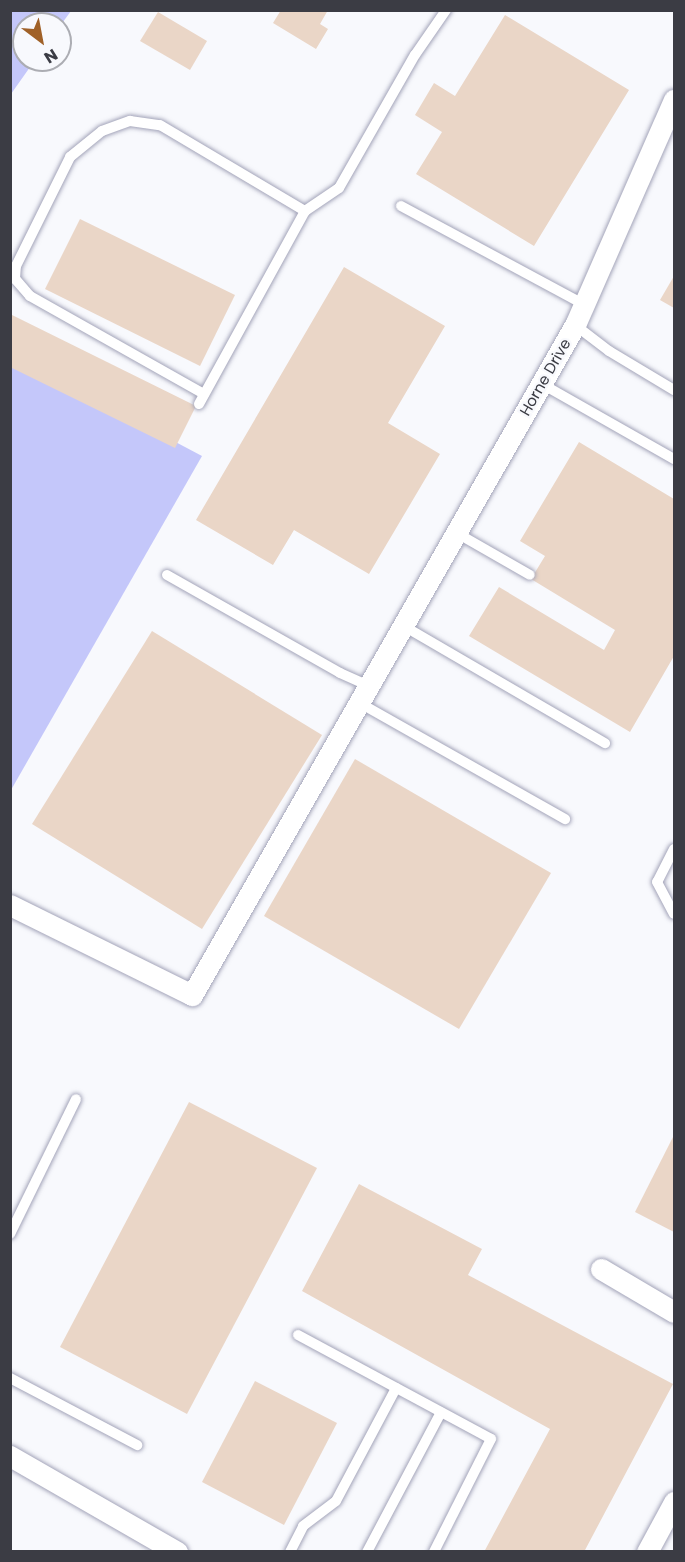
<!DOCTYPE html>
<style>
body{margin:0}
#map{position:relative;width:685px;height:1562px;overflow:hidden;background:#f8f9fd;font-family:Poppins,sans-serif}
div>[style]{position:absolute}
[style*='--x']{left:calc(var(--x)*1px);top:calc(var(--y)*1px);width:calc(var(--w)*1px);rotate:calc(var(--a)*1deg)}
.green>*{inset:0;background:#c4c7fa}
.building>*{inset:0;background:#ead6c7}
.roads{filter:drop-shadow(0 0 2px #a3a4b9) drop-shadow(0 0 2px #a3a4b9)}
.lane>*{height:10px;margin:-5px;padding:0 5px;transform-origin:5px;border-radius:5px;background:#fff}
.street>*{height:21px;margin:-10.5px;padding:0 10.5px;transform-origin:10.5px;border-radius:10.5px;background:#fff}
span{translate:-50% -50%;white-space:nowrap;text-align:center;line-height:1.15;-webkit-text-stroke:4.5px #f8f9fd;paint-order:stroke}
.street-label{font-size:15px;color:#3b3c44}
.frame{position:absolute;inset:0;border:12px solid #3b3c44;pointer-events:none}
.north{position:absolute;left:12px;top:12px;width:60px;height:60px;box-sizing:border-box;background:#f8f9fd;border:2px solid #acadb3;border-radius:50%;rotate:148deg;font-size:16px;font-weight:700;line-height:24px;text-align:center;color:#3b3c44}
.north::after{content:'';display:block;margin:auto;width:21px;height:27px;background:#a06128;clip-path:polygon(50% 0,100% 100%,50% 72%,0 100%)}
</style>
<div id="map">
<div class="green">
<div style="clip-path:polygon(11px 10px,71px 11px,60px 26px,24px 24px,24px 60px,35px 60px,11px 94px)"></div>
<div style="clip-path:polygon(11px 355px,202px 456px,11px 790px)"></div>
</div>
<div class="building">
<div style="clip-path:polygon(281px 10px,328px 10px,320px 24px,328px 29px,316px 49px,273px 23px)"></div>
<div style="clip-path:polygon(158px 12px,207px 41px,190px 70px,140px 41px)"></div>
<div style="clip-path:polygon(505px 15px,629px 90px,534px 246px,416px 174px,442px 132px,415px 115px,434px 83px,455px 96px)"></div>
<div style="clip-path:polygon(80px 219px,235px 295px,200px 366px,45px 289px)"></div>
<div style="clip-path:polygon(344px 267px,445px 326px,388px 423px,440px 454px,369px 574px,294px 530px,273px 565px,196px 520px)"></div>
<div style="clip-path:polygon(674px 276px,674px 308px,660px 300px)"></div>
<div style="clip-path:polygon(10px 314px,196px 406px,175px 448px,10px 367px)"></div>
<div style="clip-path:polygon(579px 442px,674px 499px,674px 656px,630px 732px,469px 636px,499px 587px,604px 650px,615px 630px,531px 579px,545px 556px,520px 541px)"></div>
<div style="clip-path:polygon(152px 631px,322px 735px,202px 929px,32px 824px)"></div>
<div style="clip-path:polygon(355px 759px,551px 873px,459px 1029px,264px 916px)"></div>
<div style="clip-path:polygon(189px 1102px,317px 1168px,187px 1414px,60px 1347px)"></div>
<div style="clip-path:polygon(674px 1135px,674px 1232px,635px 1212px)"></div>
<div style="clip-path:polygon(359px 1184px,482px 1249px,468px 1275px,673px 1384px,584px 1552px,484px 1552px,550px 1429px,302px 1291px)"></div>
<div style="clip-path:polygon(255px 1381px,337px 1423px,284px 1525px,202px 1482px)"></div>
</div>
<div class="roads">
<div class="lane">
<div style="--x:401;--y:206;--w:209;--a:28.3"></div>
<div style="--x:575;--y:325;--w:43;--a:37.4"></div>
<div style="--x:609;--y:351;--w:76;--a:31"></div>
<div style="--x:542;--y:384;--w:152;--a:29.6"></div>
<div style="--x:204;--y:394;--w:200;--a:-150.6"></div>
<div style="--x:30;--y:296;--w:23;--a:-131"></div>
<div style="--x:15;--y:279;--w:13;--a:-86"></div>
<div style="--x:16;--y:266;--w:122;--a:-63.6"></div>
<div style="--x:70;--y:157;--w:41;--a:-39.1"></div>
<div style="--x:102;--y:131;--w:30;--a:-20"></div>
<div style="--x:130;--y:121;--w:30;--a:8"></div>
<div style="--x:160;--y:125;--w:169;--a:30.7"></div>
<div style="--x:199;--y:404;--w:220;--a:-61.2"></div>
<div style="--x:305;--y:211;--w:41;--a:-34.1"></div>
<div style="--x:339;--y:188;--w:153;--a:-60.3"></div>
<div style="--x:415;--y:55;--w:55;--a:-55.4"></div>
<div style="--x:455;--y:532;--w:86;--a:29.8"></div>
<div style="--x:167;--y:575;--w:199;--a:29.5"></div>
<div style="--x:340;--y:673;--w:30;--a:24"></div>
<div style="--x:402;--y:625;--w:235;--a:30.2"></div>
<div style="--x:358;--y:702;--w:238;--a:29.5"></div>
<div style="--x:674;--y:849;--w:37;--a:117"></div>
<div style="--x:657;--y:882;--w:36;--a:62"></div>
<div style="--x:10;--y:1234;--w:150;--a:-63.9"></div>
<div style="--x:298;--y:1335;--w:219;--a:28.3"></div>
<div style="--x:491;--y:1439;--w:127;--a:116.8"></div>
<div style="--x:10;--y:1378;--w:144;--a:27.8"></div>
<div style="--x:290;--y:1552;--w:29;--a:-63"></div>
<div style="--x:303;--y:1526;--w:41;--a:-37.1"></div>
<div style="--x:336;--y:1501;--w:128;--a:-62"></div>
<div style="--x:367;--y:1552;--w:158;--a:-62.1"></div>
</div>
<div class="street">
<div style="--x:10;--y:905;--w:203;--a:26.3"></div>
<div style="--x:192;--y:995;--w:772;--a:-60.25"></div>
<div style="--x:575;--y:325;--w:246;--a:-66.3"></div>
<div style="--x:601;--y:1269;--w:85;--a:30.5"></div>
<div style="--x:10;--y:1456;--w:193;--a:29.9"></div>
<div style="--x:647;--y:1552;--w:57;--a:-61.6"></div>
</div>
</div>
<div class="street-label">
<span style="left:545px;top:377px;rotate:-60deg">Horne Drive</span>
</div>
<div class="frame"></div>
<div class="north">N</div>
</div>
